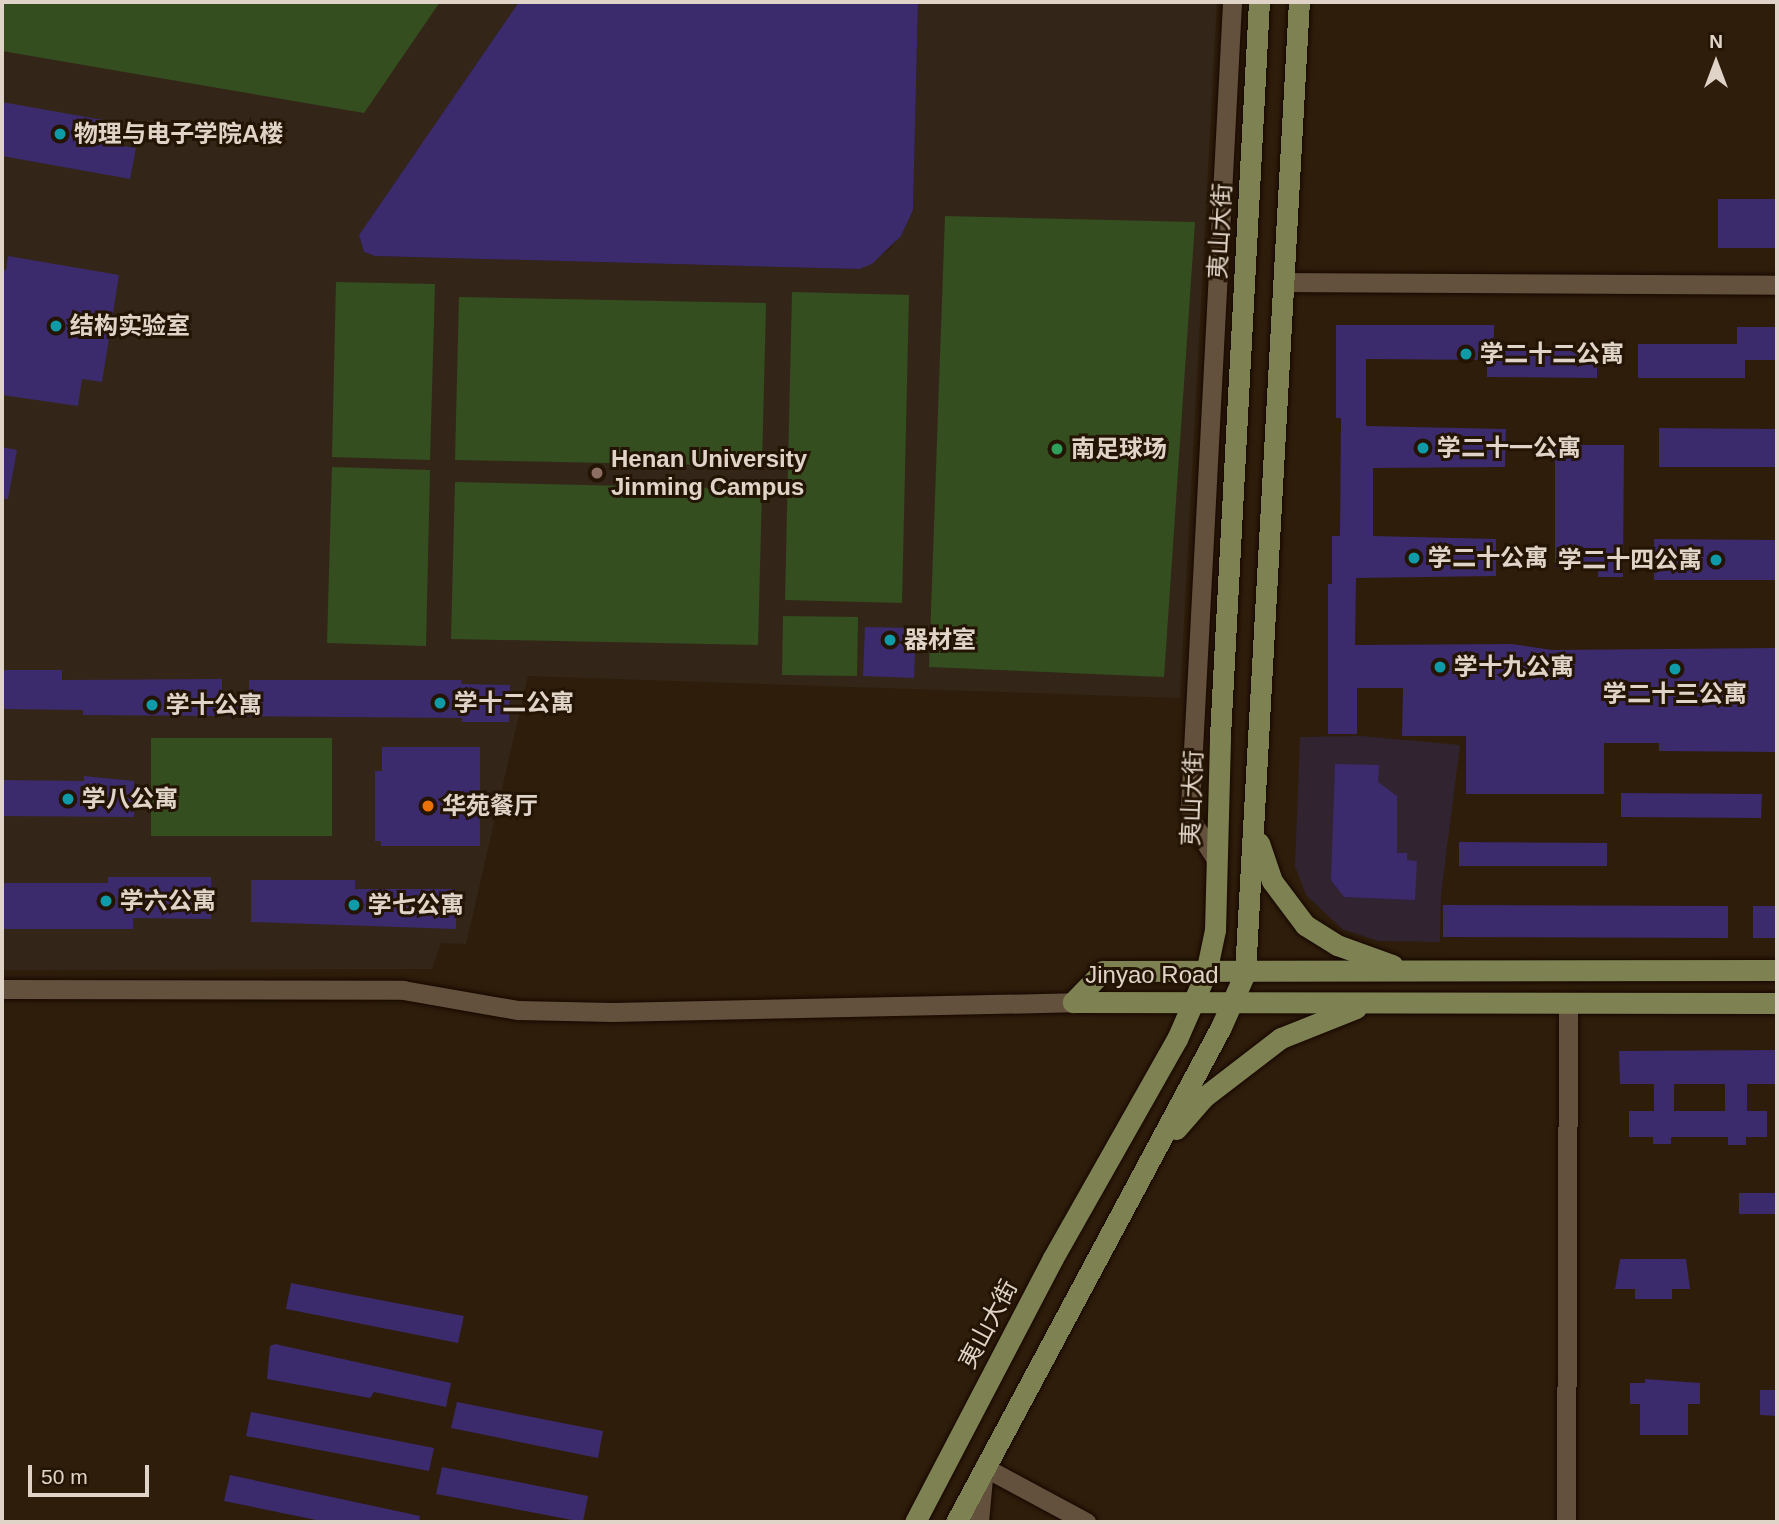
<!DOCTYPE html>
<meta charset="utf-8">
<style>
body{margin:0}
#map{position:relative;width:1779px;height:1524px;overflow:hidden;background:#2e1d0a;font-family:Helvetica,"Noto Sans SC",sans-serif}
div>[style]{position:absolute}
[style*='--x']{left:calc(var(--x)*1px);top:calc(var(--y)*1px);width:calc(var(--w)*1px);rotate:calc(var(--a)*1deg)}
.commercial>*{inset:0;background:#312330}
.education>*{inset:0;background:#332618}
.green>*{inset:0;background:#344e20}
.building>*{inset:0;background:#3b2a6c}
.roads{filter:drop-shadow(0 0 2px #160700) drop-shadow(0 0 2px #160700)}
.minor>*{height:19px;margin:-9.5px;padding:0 9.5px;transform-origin:9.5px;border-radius:9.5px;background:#64513d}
.major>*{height:21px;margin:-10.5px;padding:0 10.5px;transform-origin:10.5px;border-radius:10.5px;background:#7e8252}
.dots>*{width:19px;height:19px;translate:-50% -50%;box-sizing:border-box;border:4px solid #241403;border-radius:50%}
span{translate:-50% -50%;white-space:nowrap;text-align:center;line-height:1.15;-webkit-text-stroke:6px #241403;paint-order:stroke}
.poi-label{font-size:24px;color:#e0d4c9;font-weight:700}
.left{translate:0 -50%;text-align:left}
.right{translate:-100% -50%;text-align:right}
.street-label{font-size:24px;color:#e0d4c9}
.frame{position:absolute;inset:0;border:4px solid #e0d4c9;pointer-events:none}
.north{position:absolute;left:1681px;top:28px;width:70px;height:70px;-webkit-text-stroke:5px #241403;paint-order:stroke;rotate:0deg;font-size:19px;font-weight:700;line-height:28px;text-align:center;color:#e0d4c9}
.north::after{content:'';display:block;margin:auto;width:24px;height:32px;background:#e0d4c9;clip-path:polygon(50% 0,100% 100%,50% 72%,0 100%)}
.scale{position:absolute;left:28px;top:1465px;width:121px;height:32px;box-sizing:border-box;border:4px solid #e0d4c9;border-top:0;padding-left:9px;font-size:21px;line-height:24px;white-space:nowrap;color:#e0d4c9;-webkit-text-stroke:5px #241403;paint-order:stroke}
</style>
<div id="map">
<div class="commercial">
<div style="clip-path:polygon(1362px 736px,1460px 745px,1441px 895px,1440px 942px,1378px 941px,1342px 929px,1306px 895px,1295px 866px,1300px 737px)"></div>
</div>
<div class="education">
<div style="clip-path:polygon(2px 2px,519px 2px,359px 235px,364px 252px,375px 256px,858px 269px,891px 249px,913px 210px,918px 2px,1217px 2px,1180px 698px,528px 676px,466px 944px,441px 943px,432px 969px,2px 970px)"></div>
</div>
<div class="green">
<div style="clip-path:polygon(2px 2px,440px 2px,364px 113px,2px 51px)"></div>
<div style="clip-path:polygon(945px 216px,1195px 222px,1164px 677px,929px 667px)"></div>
<div style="clip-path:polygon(336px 282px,435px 284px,430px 460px,332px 457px)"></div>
<div style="clip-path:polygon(792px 292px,909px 295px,902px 603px,785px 600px)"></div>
<div style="clip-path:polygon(459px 297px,766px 303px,762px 466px,455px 460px)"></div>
<div style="clip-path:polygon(332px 467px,430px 470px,426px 646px,327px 643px)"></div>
<div style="clip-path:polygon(455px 482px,762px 489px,758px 645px,451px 639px)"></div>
<div style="clip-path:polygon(783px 616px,858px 617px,857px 676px,782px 675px)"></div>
<div style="clip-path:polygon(151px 738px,332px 738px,332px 836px,151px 836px)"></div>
</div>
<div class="building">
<div style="clip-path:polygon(519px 2px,918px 2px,913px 210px,901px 236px,872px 264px,859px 269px,375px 256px,364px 252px,359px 235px)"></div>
<div style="clip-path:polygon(2px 102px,120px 123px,116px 145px,136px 148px,130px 179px,2px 156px)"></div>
<div style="clip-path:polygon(1718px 199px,1777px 199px,1777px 248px,1718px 248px)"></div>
<div style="clip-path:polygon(8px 256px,119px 275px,102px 382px,82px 379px,78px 406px,2px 395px,2px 269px,6px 270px)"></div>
<div style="clip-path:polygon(1336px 325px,1494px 325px,1494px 348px,1597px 349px,1597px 378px,1487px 377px,1487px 360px,1366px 359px,1366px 426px,1506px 429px,1505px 467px,1373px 468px,1373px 536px,1496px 539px,1496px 576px,1356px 578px,1355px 645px,1512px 644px,1552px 650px,1777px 648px,1777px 752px,1659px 751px,1659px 743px,1604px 743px,1604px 794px,1466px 794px,1466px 736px,1402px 736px,1403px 688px,1357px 688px,1357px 734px,1328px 734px,1328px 584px,1332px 584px,1332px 536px,1340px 536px,1341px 418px,1336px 418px)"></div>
<div style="clip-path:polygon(1737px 327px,1777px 327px,1777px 360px,1745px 360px,1745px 378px,1638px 378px,1638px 344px,1737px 344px)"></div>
<div style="clip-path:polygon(1659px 428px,1777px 429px,1777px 467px,1659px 467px)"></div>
<div style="clip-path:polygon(1555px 445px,1624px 445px,1623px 577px,1598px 577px,1598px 568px,1555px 563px)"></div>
<div style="clip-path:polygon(2px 447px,17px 450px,8px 499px,2px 499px)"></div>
<div style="clip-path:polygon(1654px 539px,1777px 540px,1777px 580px,1654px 580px)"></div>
<div style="clip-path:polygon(865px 627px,916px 628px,914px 678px,863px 676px)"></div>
<div style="clip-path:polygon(2px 670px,62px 670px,62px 680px,222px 679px,222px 696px,249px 696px,249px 680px,462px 680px,461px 684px,510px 685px,509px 722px,462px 722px,462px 718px,83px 715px,83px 710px,2px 709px)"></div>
<div style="clip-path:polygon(382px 747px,480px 747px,480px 846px,381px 846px,381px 841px,375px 841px,375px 771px,382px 771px)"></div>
<div style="clip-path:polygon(1335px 764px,1379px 765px,1378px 782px,1397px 796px,1397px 853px,1407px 853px,1407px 860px,1417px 861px,1415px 900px,1344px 897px,1331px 880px)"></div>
<div style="clip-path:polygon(84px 776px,134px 781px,134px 817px,2px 816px,2px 780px,84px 781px)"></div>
<div style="clip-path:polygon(1621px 793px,1762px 794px,1761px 818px,1621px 817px)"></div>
<div style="clip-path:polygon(1459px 842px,1607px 843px,1607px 866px,1459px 866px)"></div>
<div style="clip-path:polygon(108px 877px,211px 877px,211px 919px,133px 918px,133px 929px,2px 929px,2px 883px,108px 883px)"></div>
<div style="clip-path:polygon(251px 880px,355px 880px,355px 889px,456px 889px,456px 929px,251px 922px)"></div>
<div style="clip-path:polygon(1443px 905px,1728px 906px,1728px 938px,1443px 937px)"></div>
<div style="clip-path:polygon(1753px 906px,1777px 906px,1777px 938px,1753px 938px)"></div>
<div style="clip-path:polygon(evenodd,1777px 1050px,1777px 1084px,1747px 1084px,1747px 1111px,1767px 1111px,1767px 1137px,1746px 1137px,1746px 1145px,1728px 1145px,1728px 1137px,1671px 1137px,1671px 1144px,1653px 1144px,1653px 1137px,1629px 1137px,1629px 1111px,1654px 1111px,1654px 1084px,1620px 1084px,1619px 1051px,1777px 1050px,1674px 1084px,1725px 1084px,1725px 1111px,1674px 1111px,1674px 1084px)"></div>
<div style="clip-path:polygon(1739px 1193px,1777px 1193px,1777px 1214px,1739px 1214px)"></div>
<div style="clip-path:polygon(1620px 1259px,1686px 1259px,1690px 1289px,1672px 1289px,1672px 1299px,1635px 1299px,1635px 1289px,1615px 1289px)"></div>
<div style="clip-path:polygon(291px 1283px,464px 1316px,458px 1343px,286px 1309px)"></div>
<div style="clip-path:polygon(275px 1344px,451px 1383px,446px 1407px,374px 1392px,370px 1398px,267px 1379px,270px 1346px)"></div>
<div style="clip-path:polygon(1645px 1379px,1700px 1383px,1700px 1404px,1688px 1404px,1688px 1435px,1640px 1435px,1640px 1404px,1630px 1404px,1630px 1383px,1645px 1383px)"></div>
<div style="clip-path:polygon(1760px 1390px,1777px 1390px,1777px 1416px,1760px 1415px)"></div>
<div style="clip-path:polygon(457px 1402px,603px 1431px,598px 1458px,451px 1428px)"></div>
<div style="clip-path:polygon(251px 1412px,434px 1448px,429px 1471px,246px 1436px)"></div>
<div style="clip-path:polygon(442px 1467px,588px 1496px,583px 1522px,436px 1494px)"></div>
<div style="clip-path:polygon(230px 1475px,420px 1516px,419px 1522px,326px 1522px,224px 1501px)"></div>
</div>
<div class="roads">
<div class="minor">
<div style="--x:1284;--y:282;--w:493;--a:0.3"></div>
<div style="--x:1217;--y:861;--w:45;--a:-122.3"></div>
<div style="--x:1193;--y:823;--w:16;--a:-101"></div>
<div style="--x:1190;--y:807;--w:806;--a:-87.01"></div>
<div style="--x:2;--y:989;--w:401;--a:0.1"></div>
<div style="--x:403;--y:990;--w:117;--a:9.9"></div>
<div style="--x:518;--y:1010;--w:94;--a:1.2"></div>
<div style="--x:612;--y:1012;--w:461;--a:-1.2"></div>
<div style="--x:979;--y:1522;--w:55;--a:-84.8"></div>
<div style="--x:984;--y:1467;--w:116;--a:28.3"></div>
<div style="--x:1566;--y:1522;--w:519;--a:-89.78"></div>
</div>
<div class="major">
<div style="--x:1259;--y:843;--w:40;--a:71.1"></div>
<div style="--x:1272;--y:881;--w:55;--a:53.1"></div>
<div style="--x:1305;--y:925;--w:38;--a:32"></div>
<div style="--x:1337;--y:945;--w:59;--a:20"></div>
<div style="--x:1073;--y:1002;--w:43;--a:-45.9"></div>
<div style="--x:1103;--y:971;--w:674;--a:-0.09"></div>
<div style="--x:1073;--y:1002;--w:704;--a:0.08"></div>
<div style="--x:1176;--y:1129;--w:43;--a:-48.8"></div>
<div style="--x:1204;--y:1097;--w:97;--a:-37.5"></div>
<div style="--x:1281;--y:1038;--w:81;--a:-21.8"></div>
<div style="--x:915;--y:1522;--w:298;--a:-62.4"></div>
<div style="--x:1053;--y:1258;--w:252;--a:-60.5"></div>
<div style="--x:1177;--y:1039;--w:72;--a:-66.3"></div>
<div style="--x:1206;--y:973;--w:44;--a:-78.2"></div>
<div style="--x:1215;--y:930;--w:194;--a:-88.5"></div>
<div style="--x:1220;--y:736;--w:735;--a:-86.96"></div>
<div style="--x:956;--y:1522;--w:561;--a:-61.84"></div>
<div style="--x:1221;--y:1027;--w:59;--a:-66"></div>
<div style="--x:1245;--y:973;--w:973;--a:-86.82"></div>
</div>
</div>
<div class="dots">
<div style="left:60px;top:134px;background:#0f9aa8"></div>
<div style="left:56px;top:326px;background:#0f9aa8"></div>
<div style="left:1466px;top:354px;background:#0f9aa8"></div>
<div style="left:1423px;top:448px;background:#0f9aa8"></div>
<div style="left:1057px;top:449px;background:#2e9e5b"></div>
<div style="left:597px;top:473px;background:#8d6e63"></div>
<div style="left:1414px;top:558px;background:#0f9aa8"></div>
<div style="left:1716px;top:560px;background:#0f9aa8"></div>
<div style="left:890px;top:640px;background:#0f9aa8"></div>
<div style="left:1440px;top:667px;background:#0f9aa8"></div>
<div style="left:1675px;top:669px;background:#0f9aa8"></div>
<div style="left:440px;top:703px;background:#0f9aa8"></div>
<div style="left:152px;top:705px;background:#0f9aa8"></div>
<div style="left:68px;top:799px;background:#0f9aa8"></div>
<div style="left:428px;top:806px;background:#e8710a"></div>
<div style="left:106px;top:901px;background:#0f9aa8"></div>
<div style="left:354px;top:905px;background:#0f9aa8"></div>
</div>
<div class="poi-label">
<span class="left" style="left:74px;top:134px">物理与电子学院A楼</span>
<span class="left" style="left:70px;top:326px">结构实验室</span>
<span class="left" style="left:1480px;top:354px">学二十二公寓</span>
<span class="left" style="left:1437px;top:448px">学二十一公寓</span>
<span class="left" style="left:1071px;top:449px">南足球场</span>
<span class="left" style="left:611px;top:473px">Henan University<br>Jinming Campus</span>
<span class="left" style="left:1428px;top:558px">学二十公寓</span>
<span class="right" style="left:1702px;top:560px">学二十四公寓</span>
<span class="left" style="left:904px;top:640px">器材室</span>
<span class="left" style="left:1454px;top:667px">学十九公寓</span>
<span style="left:1675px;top:694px">学二十三公寓</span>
<span class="left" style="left:454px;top:703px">学十二公寓</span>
<span class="left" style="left:166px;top:705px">学十公寓</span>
<span class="left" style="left:82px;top:799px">学八公寓</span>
<span class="left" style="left:442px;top:806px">华苑餐厅</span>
<span class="left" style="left:120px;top:901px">学六公寓</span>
<span class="left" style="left:368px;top:905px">学七公寓</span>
</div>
<div class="street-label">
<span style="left:1220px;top:231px;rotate:-87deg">夷山大街</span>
<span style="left:1192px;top:798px;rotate:-88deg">夷山大街</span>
<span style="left:1152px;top:975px">Jinyao Road</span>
<span style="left:988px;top:1324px;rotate:-62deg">夷山大街</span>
</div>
<div class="frame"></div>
<div class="north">N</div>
<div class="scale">50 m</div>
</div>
